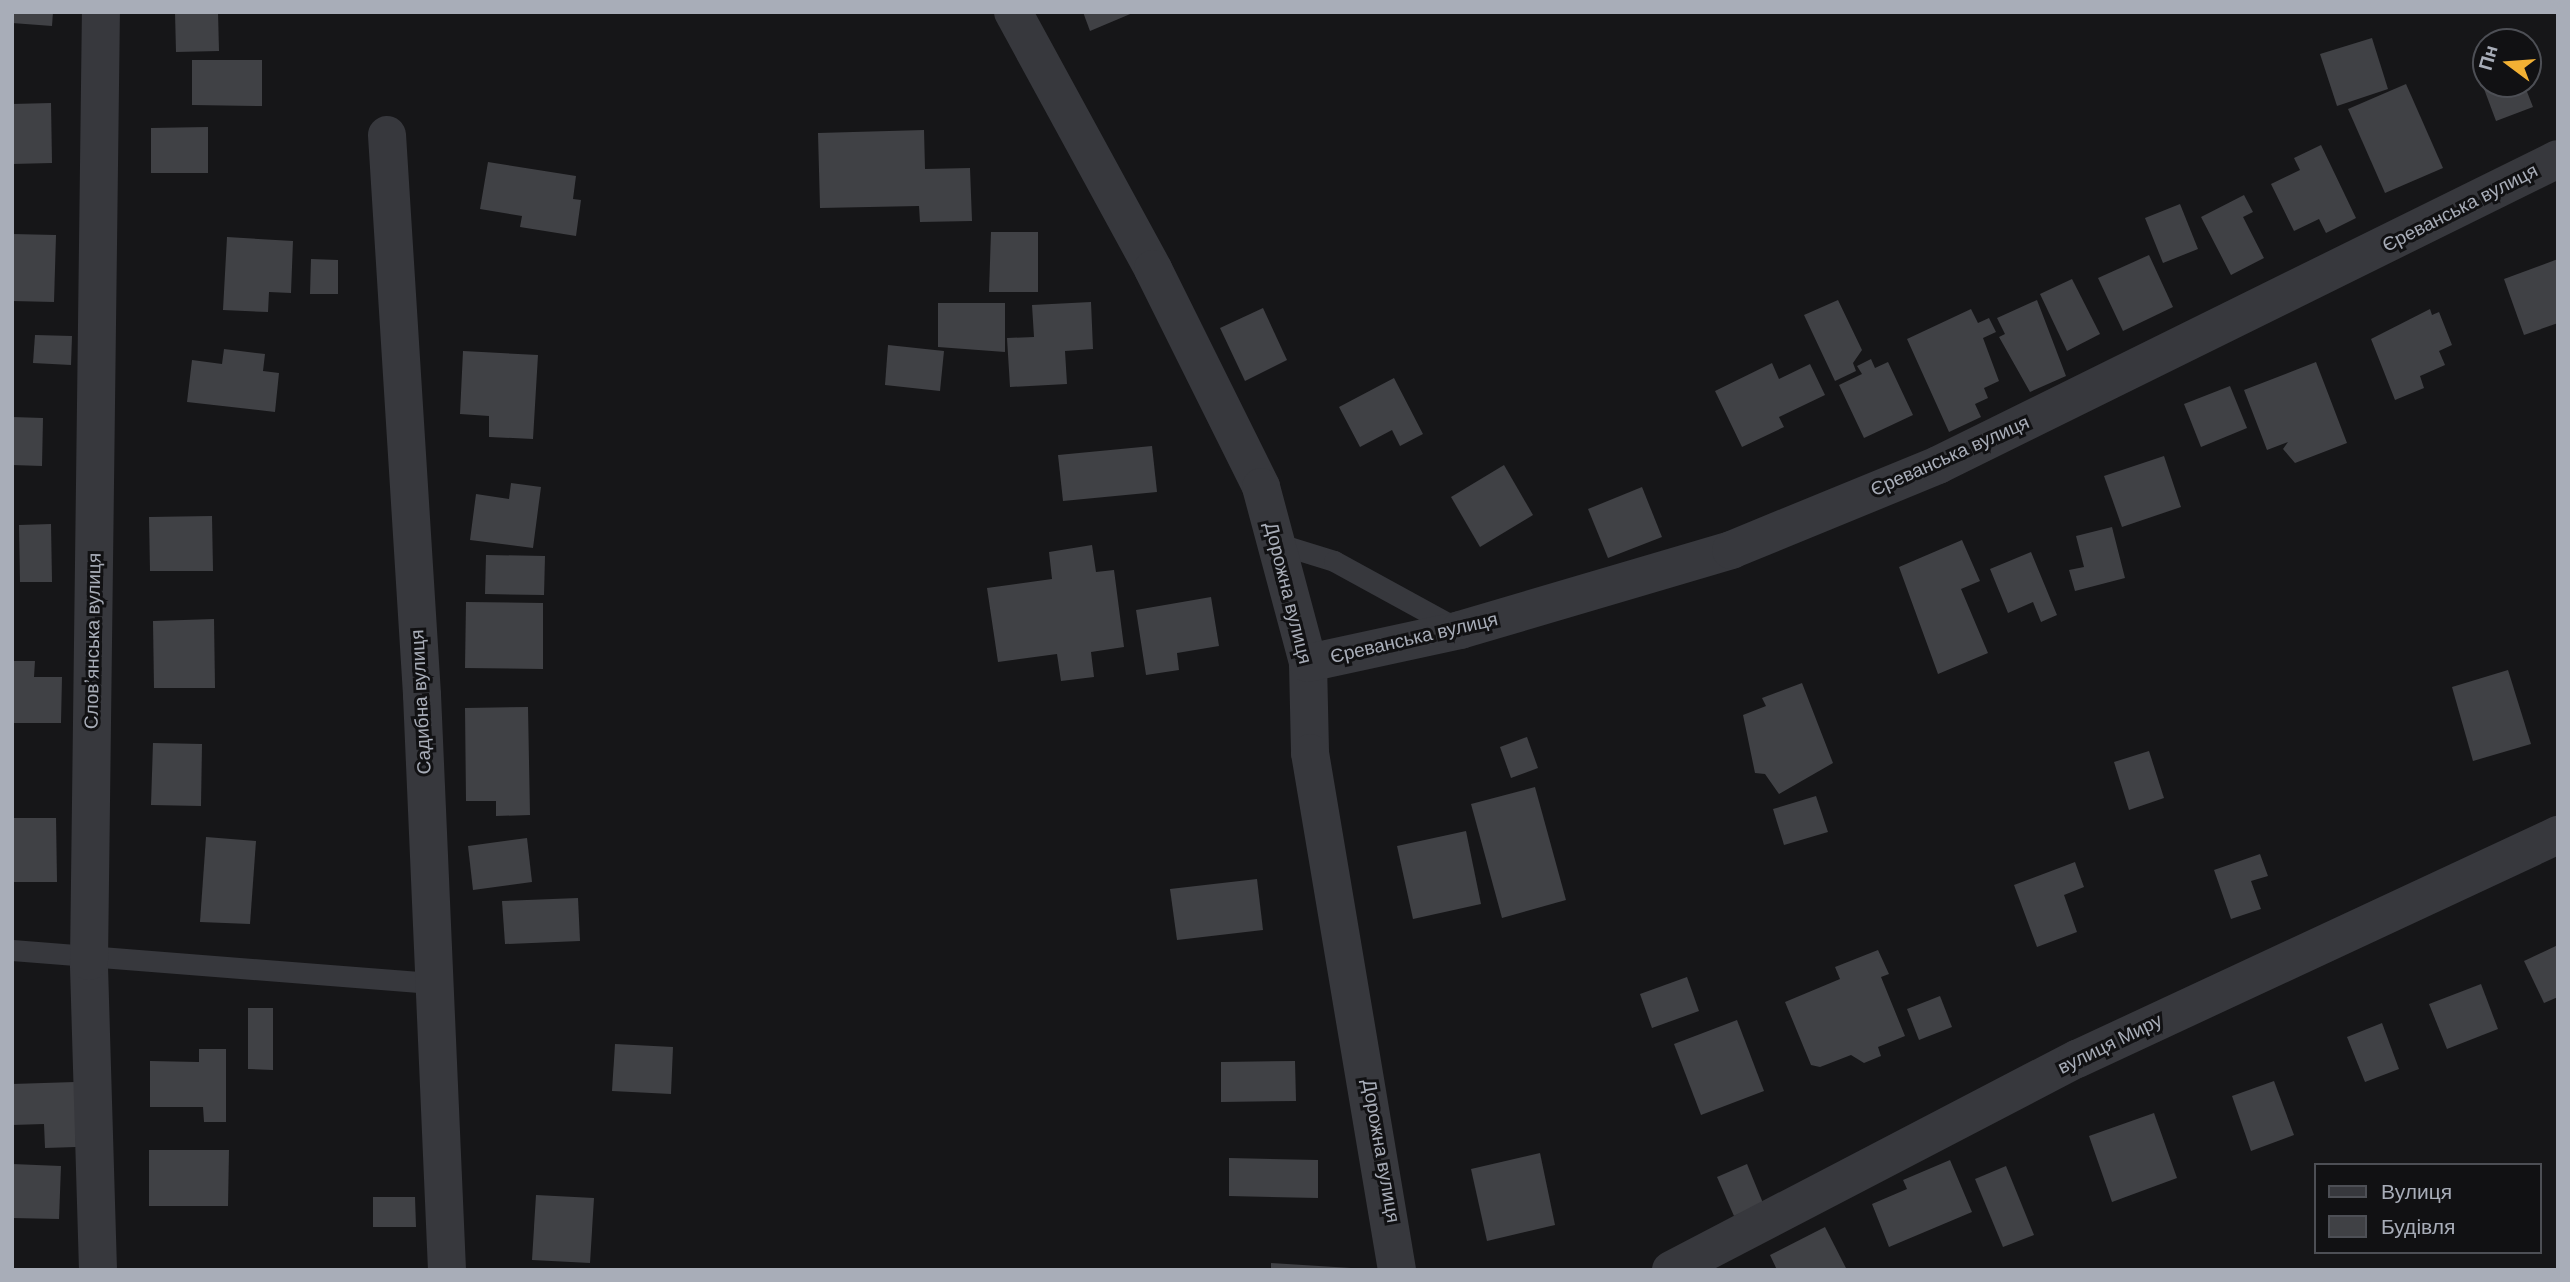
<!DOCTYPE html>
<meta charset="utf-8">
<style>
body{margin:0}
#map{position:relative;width:2570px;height:1282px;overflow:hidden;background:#161618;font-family:Arial,sans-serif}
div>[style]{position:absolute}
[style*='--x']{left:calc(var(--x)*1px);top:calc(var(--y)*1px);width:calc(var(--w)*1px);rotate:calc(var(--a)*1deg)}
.building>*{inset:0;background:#404145}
.lane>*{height:21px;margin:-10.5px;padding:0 10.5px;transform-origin:10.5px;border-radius:10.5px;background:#37383d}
.street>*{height:38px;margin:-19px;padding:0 19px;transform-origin:19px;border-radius:19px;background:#37383d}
span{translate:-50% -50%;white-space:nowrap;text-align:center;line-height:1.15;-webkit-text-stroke:6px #111113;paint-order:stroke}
.street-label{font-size:19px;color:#a8adb8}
.frame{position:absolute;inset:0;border:14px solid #a8adb8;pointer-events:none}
.legend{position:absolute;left:2314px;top:1163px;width:228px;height:91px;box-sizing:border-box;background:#111113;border:2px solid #4d4f55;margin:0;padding:9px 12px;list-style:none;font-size:21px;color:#a8adb8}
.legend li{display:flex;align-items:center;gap:14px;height:35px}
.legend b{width:35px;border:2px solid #4d4f55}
.north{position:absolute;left:2472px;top:28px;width:70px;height:70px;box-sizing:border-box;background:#111113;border:2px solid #4d4f55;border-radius:50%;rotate:286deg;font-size:19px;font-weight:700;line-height:28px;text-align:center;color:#a8adb8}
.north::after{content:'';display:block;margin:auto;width:24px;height:32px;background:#f2b134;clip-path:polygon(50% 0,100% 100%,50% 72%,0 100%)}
</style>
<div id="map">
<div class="building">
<div style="clip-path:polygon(12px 12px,53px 12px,52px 26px,12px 23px)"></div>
<div style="clip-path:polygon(175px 12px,218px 12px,219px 51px,176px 52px)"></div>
<div style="clip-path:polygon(1083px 12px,1135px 12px,1090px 31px)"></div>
<div style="clip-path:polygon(2372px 38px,2388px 89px,2337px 106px,2320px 54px)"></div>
<div style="clip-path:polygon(2486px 57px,2486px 84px,2524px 84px,2533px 107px,2496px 121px,2474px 62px)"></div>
<div style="clip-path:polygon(192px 60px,262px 60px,262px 106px,192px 105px)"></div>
<div style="clip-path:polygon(2406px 84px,2443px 168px,2385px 193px,2348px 109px)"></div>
<div style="clip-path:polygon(51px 103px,52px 163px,12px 164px,12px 104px)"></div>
<div style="clip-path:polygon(208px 127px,208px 173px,151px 173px,151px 128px)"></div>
<div style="clip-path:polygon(924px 130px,925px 169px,970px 168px,972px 221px,920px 222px,919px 206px,820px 208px,818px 133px)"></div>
<div style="clip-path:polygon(2321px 145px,2356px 218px,2326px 233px,2319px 219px,2294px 231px,2271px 184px,2300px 170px,2294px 158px)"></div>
<div style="clip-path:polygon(488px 162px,576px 176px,573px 199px,581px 200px,576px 236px,520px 227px,522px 216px,480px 209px)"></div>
<div style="clip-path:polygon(2244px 195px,2253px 212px,2243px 217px,2264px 258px,2231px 275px,2201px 217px)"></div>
<div style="clip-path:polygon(2180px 204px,2198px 249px,2163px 263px,2145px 218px)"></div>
<div style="clip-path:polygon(991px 232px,1038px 232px,1038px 292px,989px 292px)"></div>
<div style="clip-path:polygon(12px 234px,56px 235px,54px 302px,12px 301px)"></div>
<div style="clip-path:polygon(227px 237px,293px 241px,291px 293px,269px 292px,268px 312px,223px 310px)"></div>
<div style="clip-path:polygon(2149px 255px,2173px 307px,2123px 331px,2098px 278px)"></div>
<div style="clip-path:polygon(311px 259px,338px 260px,338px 294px,310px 294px)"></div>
<div style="clip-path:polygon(2558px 259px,2558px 323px,2524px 335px,2504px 279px)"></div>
<div style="clip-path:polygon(2072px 279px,2100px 334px,2067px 351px,2040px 294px)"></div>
<div style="clip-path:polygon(1838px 300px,1862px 350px,1853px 363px,1856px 371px,1835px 381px,1804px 315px)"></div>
<div style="clip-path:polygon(2037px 300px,2066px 376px,2030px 392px,1999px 337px,2005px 334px,1997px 318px)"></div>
<div style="clip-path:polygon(1091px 302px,1093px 349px,1065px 351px,1067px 384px,1010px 387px,1007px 338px,1034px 337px,1032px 305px)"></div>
<div style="clip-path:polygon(938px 303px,1005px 303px,1005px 352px,938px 347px)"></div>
<div style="clip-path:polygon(1263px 308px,1287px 360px,1245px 381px,1220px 328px)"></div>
<div style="clip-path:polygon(1971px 309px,1978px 323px,1989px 318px,1996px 332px,1983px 338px,1999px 381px,1984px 388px,1988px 398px,1975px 404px,1981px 417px,1949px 432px,1907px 339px)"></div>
<div style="clip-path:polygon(2430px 309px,2432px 315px,2439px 312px,2452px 345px,2439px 351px,2445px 365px,2420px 376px,2424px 388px,2395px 400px,2371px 339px)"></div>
<div style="clip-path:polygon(35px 335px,72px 336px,71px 365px,33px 363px)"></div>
<div style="clip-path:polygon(888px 345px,944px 351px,940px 391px,885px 385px)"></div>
<div style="clip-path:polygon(224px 349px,265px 354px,263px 371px,279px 373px,275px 412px,187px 402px,192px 360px,222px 364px)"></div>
<div style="clip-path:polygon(463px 351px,538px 355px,533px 439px,489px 437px,489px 416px,460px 414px)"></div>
<div style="clip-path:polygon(1871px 359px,1875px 368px,1888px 362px,1913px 415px,1864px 438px,1839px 385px,1862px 374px,1857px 366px)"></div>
<div style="clip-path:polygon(2316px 362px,2347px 443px,2295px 463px,2283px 449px,2288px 442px,2267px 450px,2244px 390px)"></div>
<div style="clip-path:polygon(1772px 363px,1779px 379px,1810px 364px,1825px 395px,1779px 417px,1784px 427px,1742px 447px,1715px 391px)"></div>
<div style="clip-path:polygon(1394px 378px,1423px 434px,1400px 446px,1392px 430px,1360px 447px,1339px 407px)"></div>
<div style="clip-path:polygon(2230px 386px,2247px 428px,2201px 447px,2184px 404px)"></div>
<div style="clip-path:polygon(12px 417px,43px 418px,42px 466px,12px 465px)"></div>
<div style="clip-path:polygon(1152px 446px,1157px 492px,1063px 501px,1058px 455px)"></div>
<div style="clip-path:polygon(2164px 456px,2181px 507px,2122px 527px,2104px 476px)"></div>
<div style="clip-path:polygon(1504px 465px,1533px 515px,1480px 547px,1451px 497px)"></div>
<div style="clip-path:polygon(511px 483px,541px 487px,533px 548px,470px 540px,476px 494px,509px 499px)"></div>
<div style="clip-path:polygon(1642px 487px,1662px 537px,1608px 558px,1588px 509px)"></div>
<div style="clip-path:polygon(212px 516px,213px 571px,150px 571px,149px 517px)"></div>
<div style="clip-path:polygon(51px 524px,52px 582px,20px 582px,19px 525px)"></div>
<div style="clip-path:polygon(2112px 527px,2125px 578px,2075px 591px,2069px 570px,2084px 567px,2076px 536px)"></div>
<div style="clip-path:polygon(1962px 540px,1980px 581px,1961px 589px,1988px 653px,1938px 674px,1899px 567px)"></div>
<div style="clip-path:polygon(1092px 545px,1096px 572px,1114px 570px,1124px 647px,1091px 652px,1094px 677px,1061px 681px,1057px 654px,998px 662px,987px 588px,1052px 579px,1049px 552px)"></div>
<div style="clip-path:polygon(2031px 552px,2057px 615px,2041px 622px,2033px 602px,2008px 613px,1990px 569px)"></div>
<div style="clip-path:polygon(486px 555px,545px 556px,544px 595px,485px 594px)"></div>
<div style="clip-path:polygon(1211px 597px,1219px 646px,1177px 653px,1179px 670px,1146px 675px,1136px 610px)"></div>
<div style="clip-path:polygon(466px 602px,543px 603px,543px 669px,465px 668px)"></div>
<div style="clip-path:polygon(214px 619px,215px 688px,154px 688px,153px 621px)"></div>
<div style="clip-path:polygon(12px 661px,35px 661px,34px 677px,62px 677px,61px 723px,12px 723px)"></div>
<div style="clip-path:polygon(2508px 670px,2531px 744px,2473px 761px,2452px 687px)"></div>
<div style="clip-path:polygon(1802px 683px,1833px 763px,1779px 794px,1765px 774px,1755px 773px,1743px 715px,1766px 706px,1762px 698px)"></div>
<div style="clip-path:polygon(528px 707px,530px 815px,496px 816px,496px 801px,466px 801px,465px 708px)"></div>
<div style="clip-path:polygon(1527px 737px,1538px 768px,1511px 778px,1500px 747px)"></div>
<div style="clip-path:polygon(153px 743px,202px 744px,201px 806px,151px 805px)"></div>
<div style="clip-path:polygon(2149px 751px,2164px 798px,2129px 810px,2114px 762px)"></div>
<div style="clip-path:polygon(1535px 787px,1566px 900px,1502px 918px,1471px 804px)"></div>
<div style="clip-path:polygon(1816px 796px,1828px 832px,1784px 845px,1773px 809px)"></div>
<div style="clip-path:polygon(12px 818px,56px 818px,57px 882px,12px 882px)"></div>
<div style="clip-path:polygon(1466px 831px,1481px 904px,1413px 919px,1397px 846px)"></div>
<div style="clip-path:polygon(206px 837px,256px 841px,250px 924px,200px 922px)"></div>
<div style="clip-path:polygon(527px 838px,532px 882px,473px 890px,468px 846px)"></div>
<div style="clip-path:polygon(2260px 854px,2268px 876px,2251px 881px,2261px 909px,2231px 919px,2214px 870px)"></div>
<div style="clip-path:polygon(2075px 862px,2084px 887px,2064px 895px,2077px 932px,2037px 947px,2014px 885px)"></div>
<div style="clip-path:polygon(1257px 879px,1263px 930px,1177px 940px,1170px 889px)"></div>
<div style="clip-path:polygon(578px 898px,580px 941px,505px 944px,502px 901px)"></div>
<div style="clip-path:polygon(2558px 945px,2558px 997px,2544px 1003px,2524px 961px)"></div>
<div style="clip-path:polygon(1878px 950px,1889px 974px,1881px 977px,1905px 1036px,1878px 1047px,1881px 1056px,1864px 1063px,1851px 1055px,1820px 1067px,1811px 1065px,1785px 1002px,1840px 979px,1835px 967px)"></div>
<div style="clip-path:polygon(1687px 977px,1699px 1011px,1652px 1028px,1640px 994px)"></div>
<div style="clip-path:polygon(2481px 984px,2498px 1029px,2447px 1049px,2429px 1004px)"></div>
<div style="clip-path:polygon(1940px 996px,1952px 1027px,1919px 1040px,1907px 1009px)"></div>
<div style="clip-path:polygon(248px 1008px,273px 1008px,273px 1070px,248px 1069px)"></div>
<div style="clip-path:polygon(1737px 1020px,1764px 1091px,1701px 1115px,1674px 1044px)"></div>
<div style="clip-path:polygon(2382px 1023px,2399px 1069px,2365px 1082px,2347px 1037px)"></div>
<div style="clip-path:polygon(615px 1044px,673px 1047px,671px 1094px,612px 1091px)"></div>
<div style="clip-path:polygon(199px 1049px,226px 1049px,226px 1122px,204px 1122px,203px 1107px,150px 1107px,150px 1061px,199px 1062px)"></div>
<div style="clip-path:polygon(1295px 1061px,1296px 1101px,1221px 1102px,1221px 1062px)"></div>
<div style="clip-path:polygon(2274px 1081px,2294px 1135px,2251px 1151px,2232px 1096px)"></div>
<div style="clip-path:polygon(75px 1082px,76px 1147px,45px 1148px,44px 1124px,12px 1125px,12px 1084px)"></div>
<div style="clip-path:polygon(2154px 1113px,2177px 1178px,2112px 1202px,2089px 1136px)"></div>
<div style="clip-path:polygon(149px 1150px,229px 1150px,228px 1206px,149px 1206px)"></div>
<div style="clip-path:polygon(1540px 1153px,1555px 1225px,1487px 1241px,1471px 1169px)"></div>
<div style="clip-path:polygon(1229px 1158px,1318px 1160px,1318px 1198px,1229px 1196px)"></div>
<div style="clip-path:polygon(1950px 1160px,1972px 1212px,1889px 1247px,1872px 1204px,1907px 1189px,1903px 1180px)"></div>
<div style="clip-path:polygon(12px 1164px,61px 1166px,59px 1219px,12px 1218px)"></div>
<div style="clip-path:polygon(1747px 1164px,1763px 1203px,1734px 1216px,1717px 1177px)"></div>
<div style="clip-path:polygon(2006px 1166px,2034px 1235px,2003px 1247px,1975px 1179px)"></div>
<div style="clip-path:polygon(536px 1195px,594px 1198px,590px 1263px,532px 1260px)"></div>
<div style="clip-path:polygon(373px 1197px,415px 1197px,416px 1227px,373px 1227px)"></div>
<div style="clip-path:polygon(1825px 1227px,1847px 1270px,1777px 1270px,1770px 1255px)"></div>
<div style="clip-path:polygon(1271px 1263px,1351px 1268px,1351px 1270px,1271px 1270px)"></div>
</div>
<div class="lane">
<div style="--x:1276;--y:543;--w:61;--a:17.2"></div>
<div style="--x:1334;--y:561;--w:141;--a:28.7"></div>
<div style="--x:12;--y:950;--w:421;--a:4.5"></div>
</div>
<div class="street">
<div style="--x:1013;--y:12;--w:293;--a:61.4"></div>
<div style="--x:1153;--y:269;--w:243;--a:63.6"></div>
<div style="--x:1261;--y:487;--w:182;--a:75"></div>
<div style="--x:1308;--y:663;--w:90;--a:88.7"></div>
<div style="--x:1310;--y:753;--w:524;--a:80.45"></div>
<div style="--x:387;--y:135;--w:561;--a:86.42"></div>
<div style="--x:422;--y:695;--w:576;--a:87.51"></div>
<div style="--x:1308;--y:663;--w:156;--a:-12.2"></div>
<div style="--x:1460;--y:630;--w:283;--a:-16.4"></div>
<div style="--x:1731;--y:550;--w:224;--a:-22.3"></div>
<div style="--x:1938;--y:465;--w:691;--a:-26.27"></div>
<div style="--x:98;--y:1270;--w:309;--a:-91.7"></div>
<div style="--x:89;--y:961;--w:949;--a:-89.28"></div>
<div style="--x:1671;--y:1270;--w:458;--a:-27.5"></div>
<div style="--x:2077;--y:1059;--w:531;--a:-24.97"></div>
</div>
<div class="street-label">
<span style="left:2460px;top:208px;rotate:-27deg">Єреванська вулиця</span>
<span style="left:1950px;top:456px;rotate:-24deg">Єреванська вулиця</span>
<span style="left:1288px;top:593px;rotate:76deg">Дорожна вулиця</span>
<span style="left:1414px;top:638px;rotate:-13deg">Єреванська вулиця</span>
<span style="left:93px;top:641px;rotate:-89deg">Словʼянська вулиця</span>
<span style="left:421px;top:702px;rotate:-93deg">Садибна вулиця</span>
<span style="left:2110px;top:1044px;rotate:-26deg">вулиця Миру</span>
<span style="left:1381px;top:1151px;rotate:80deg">Дорожна вулиця</span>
</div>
<div class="frame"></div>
<ul class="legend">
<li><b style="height:9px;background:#37383d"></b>Вулиця</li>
<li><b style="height:19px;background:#404145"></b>Будівля</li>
</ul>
<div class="north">Пн</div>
</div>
